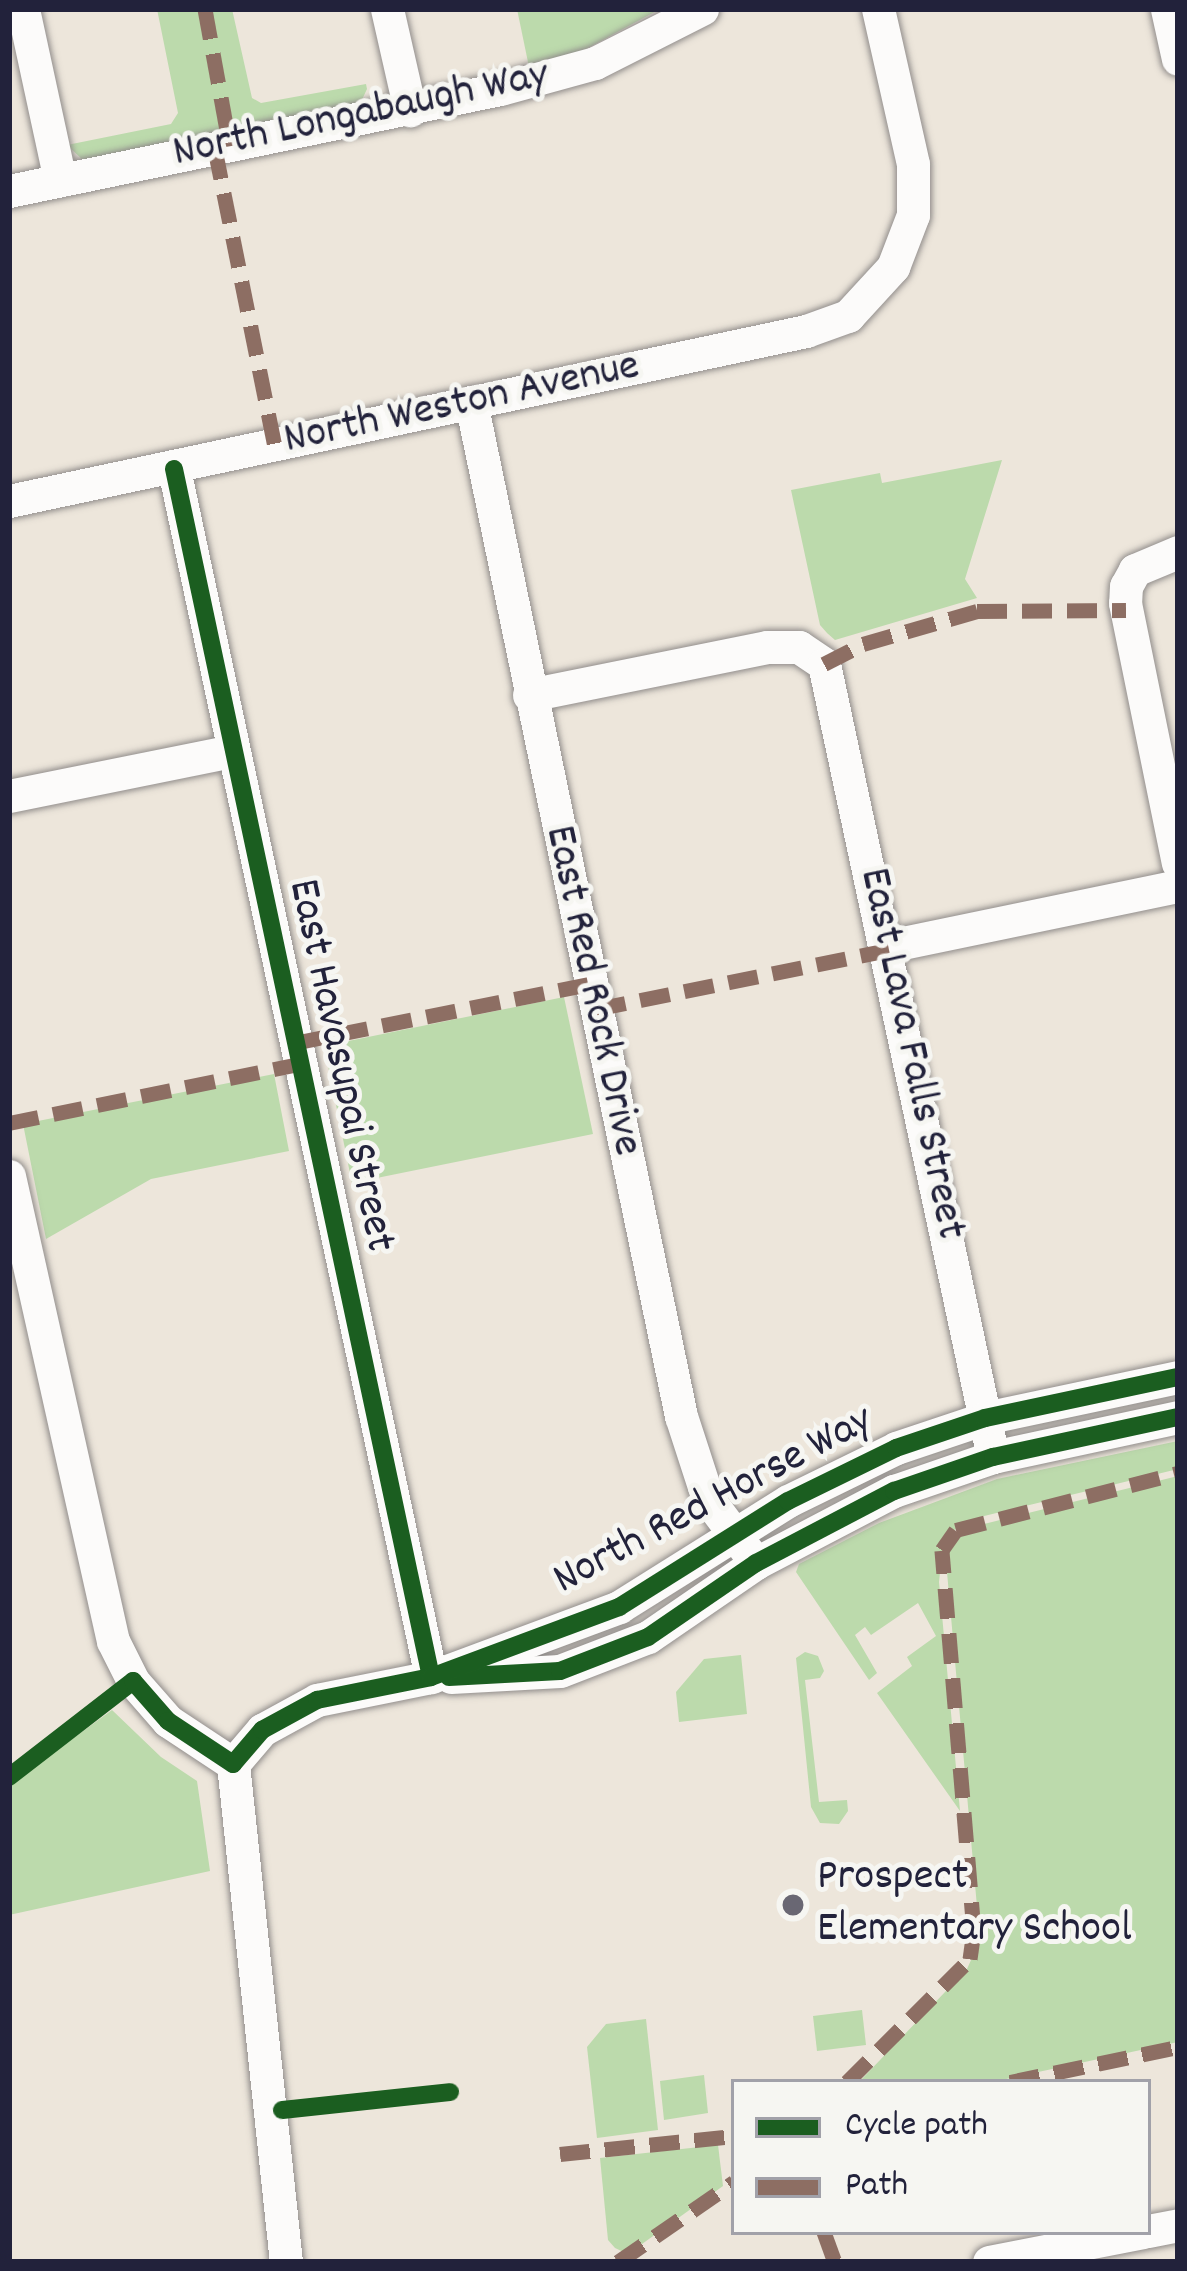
<!DOCTYPE html>
<style>
body{margin:0}
#map{position:relative;width:1187px;height:2271px;overflow:hidden;background:#ede6db;font-family:Dekko,sans-serif}
div>[style]{position:absolute}
[style*='--x']{left:calc(var(--x)*1px);top:calc(var(--y)*1px);width:calc(var(--w)*1px);rotate:calc(var(--a)*1deg)}
.green>*{inset:0;background:#bcdaac}
.roads{filter:drop-shadow(0 0 3px #928e8c) drop-shadow(0 0 3px #928e8c)}
.minor>*{height:33px;margin:-16.5px;padding:0 16.5px;transform-origin:16.5px;border-radius:16.5px;background:#fcfbfa}
.quiet>*{height:15px;margin-top:-7.5px;transform-origin:0;background:repeating-linear-gradient(90deg,#8d6e63 0 30px,transparent 0 45px)}
.cycleway>*{height:18px;margin:-9px;padding:0 9px;transform-origin:9px;border-radius:9px;background:#1b5e20}
.dots>*{width:33px;height:33px;translate:-50% -50%;box-sizing:border-box;border:6px solid #f6f6f2;border-radius:50%}
span{translate:-50% -50%;white-space:nowrap;text-align:center;line-height:1.15;-webkit-text-stroke:10px #f6f6f2;paint-order:stroke}
.street-label{font-size:45px;color:#22223b}
.poi-label{font-size:45px;color:#22223b}
.left{translate:0 -50%;text-align:left}
.frame{position:absolute;inset:0;border:12px solid #22223b;pointer-events:none}
.legend{position:absolute;left:731px;top:2079px;width:420px;height:156px;box-sizing:border-box;background:#f6f6f2;border:3px solid #a1a1a9;margin:0;padding:15px 21px;list-style:none;font-size:36px;color:#22223b}
.legend li{display:flex;align-items:center;gap:24px;height:60px}
.legend b{width:60px;border:3px solid #a1a1a9}
</style>
<div id="map">
<div class="green">
<div style="clip-path:polygon(157px 9px,232px 9px,252px 98px,261px 103px,366px 84px,367px 89px,359px 106px,85px 162px,67px 145px,171px 124px,178px 113px)"></div>
<div style="clip-path:polygon(517px 9px,660px 9px,573px 56px,529px 67px)"></div>
<div style="clip-path:polygon(1002px 460px,965px 579px,977px 598px,835px 640px,827px 633px,820px 625px,791px 490px,880px 473px,882px 483px)"></div>
<div style="clip-path:polygon(564px 997px,593px 1134px,352px 1183px,324px 1046px)"></div>
<div style="clip-path:polygon(274px 1074px,289px 1151px,151px 1179px,46px 1239px,23px 1124px)"></div>
<div style="clip-path:polygon(1178px 1441px,1178px 1469px,980px 1517px,944px 1535px,939px 1582px,960px 1811px,877px 1693px,912px 1666px,907px 1657px,936px 1636px,918px 1603px,871px 1635px,865px 1627px,855px 1635px,877px 1673px,869px 1680px,796px 1572px,799px 1564px,879px 1523px,997px 1479px)"></div>
<div style="clip-path:polygon(1178px 1476px,1178px 2042px,992px 2082px,859px 2082px,967px 1969px,980px 1940px,946px 1561px,950px 1544px,968px 1528px)"></div>
<div style="clip-path:polygon(805px 1652px,818px 1656px,824px 1671px,820px 1678px,805px 1680px,819px 1802px,847px 1800px,848px 1811px,839px 1824px,820px 1823px,811px 1807px,796px 1658px)"></div>
<div style="clip-path:polygon(741px 1655px,747px 1714px,679px 1722px,676px 1692px,704px 1659px)"></div>
<div style="clip-path:polygon(112px 1710px,161px 1757px,197px 1781px,210px 1871px,9px 1915px,9px 1785px)"></div>
<div style="clip-path:polygon(862px 2010px,866px 2045px,817px 2051px,813px 2016px)"></div>
<div style="clip-path:polygon(646px 2019px,658px 2130px,597px 2138px,587px 2047px,606px 2024px)"></div>
<div style="clip-path:polygon(704px 2075px,708px 2113px,664px 2120px,660px 2081px)"></div>
<div style="clip-path:polygon(718px 2145px,723px 2186px,628px 2254px,615px 2248px,608px 2240px,600px 2158px)"></div>
</div>
<div class="roads">
<div class="minor">
<div style="--x:23;--y:9;--w:175;--a:77.8"></div>
<div style="--x:387;--y:9;--w:104;--a:77.2"></div>
<div style="--x:1167;--y:9;--w:51;--a:77.6"></div>
<div style="--x:9;--y:191;--w:501;--a:-11.74"></div>
<div style="--x:500;--y:89;--w:98;--a:-15.3"></div>
<div style="--x:595;--y:63;--w:120;--a:-26.8"></div>
<div style="--x:471;--y:402;--w:1036;--a:78.3"></div>
<div style="--x:681;--y:1416;--w:87;--a:72"></div>
<div style="--x:708;--y:1499;--w:80;--a:53.1"></div>
<div style="--x:174;--y:469;--w:1235;--a:77.99"></div>
<div style="--x:9;--y:501;--w:815;--a:-12.04"></div>
<div style="--x:806;--y:331;--w:45;--a:-19.7"></div>
<div style="--x:848;--y:316;--w:67;--a:-47.4"></div>
<div style="--x:893;--y:267;--w:56;--a:-69"></div>
<div style="--x:913;--y:215;--w:51;--a:-90"></div>
<div style="--x:913;--y:164;--w:159;--a:-102.7"></div>
<div style="--x:1178;--y:552;--w:47;--a:157.3"></div>
<div style="--x:1135;--y:570;--w:18;--a:119"></div>
<div style="--x:1126;--y:586;--w:17;--a:93"></div>
<div style="--x:1125;--y:603;--w:265;--a:78.5"></div>
<div style="--x:529;--y:695;--w:243;--a:-11.4"></div>
<div style="--x:767;--y:647;--w:32;--a:0"></div>
<div style="--x:799;--y:647;--w:30;--a:34"></div>
<div style="--x:824;--y:664;--w:811;--a:77.97"></div>
<div style="--x:9;--y:796;--w:228;--a:-11.4"></div>
<div style="--x:888;--y:946;--w:296;--a:-11.7"></div>
<div style="--x:9;--y:1176;--w:476;--a:77.4"></div>
<div style="--x:113;--y:1641;--w:45;--a:63.4"></div>
<div style="--x:133;--y:1681;--w:53;--a:48.8"></div>
<div style="--x:168;--y:1721;--w:78;--a:33.5"></div>
<div style="--x:451;--y:1677;--w:109;--a:-3.2"></div>
<div style="--x:560;--y:1671;--w:94;--a:-21.1"></div>
<div style="--x:648;--y:1637;--w:131;--a:-34.4"></div>
<div style="--x:756;--y:1563;--w:156;--a:-27.6"></div>
<div style="--x:894;--y:1491;--w:105;--a:-19"></div>
<div style="--x:993;--y:1457;--w:189;--a:-12.2"></div>
<div style="--x:233;--y:1764;--w:45;--a:-49.5"></div>
<div style="--x:262;--y:1730;--w:63;--a:-28.6"></div>
<div style="--x:317;--y:1700;--w:116;--a:-11.4"></div>
<div style="--x:431;--y:1677;--w:201;--a:-20.4"></div>
<div style="--x:619;--y:1607;--w:199;--a:-32.1"></div>
<div style="--x:788;--y:1501;--w:120;--a:-26.1"></div>
<div style="--x:896;--y:1448;--w:94;--a:-18.6"></div>
<div style="--x:985;--y:1418;--w:197;--a:-12"></div>
<div style="--x:233;--y:1764;--w:501;--a:83.93"></div>
<div style="--x:1148;--y:2231;--w:31;--a:-11"></div>
<div style="--x:989;--y:2262;--w:157;--a:-11"></div>
</div>
</div>
<div class="quiet">
<div style="--x:205;--y:9;--w:139;--a:79.7"></div>
<div style="--x:215;--y:149;--w:304;--a:78.6"></div>
<div style="--x:824;--y:664;--w:44;--a:-27.1"></div>
<div style="--x:863;--y:644;--w:119;--a:-16.1"></div>
<div style="--x:977;--y:611;--w:149;--a:-0.4"></div>
<div style="--x:596;--y:1009;--w:299;--a:-11.4"></div>
<div style="--x:294;--y:1043;--w:302;--a:-11.3"></div>
<div style="--x:9;--y:1123;--w:296;--a:-11.5"></div>
<div style="--x:847;--y:2082;--w:174;--a:-45"></div>
<div style="--x:970;--y:1959;--w:27;--a:-82"></div>
<div style="--x:974;--y:1932;--w:383;--a:-94.8"></div>
<div style="--x:942;--y:1550;--w:24;--a:-55"></div>
<div style="--x:956;--y:1530;--w:229;--a:-14.4"></div>
<div style="--x:1010;--y:2082;--w:172;--a:-11.8"></div>
<div style="--x:560;--y:2154;--w:175;--a:-5.9"></div>
<div style="--x:824;--y:2232;--w:32;--a:70"></div>
<div style="--x:618;--y:2262;--w:141;--a:-34.6"></div>
</div>
<div class="cycleway">
<div style="--x:174;--y:469;--w:1235;--a:77.99"></div>
<div style="--x:449;--y:1677;--w:111;--a:-3.1"></div>
<div style="--x:560;--y:1671;--w:94;--a:-21.1"></div>
<div style="--x:648;--y:1637;--w:131;--a:-34.4"></div>
<div style="--x:756;--y:1563;--w:156;--a:-27.6"></div>
<div style="--x:894;--y:1491;--w:105;--a:-19"></div>
<div style="--x:993;--y:1457;--w:189;--a:-12.2"></div>
<div style="--x:9;--y:1777;--w:157;--a:-37.7"></div>
<div style="--x:133;--y:1681;--w:53;--a:48.8"></div>
<div style="--x:168;--y:1721;--w:78;--a:33.5"></div>
<div style="--x:233;--y:1764;--w:45;--a:-49.5"></div>
<div style="--x:262;--y:1730;--w:63;--a:-28.6"></div>
<div style="--x:317;--y:1700;--w:116;--a:-11.4"></div>
<div style="--x:431;--y:1677;--w:201;--a:-20.4"></div>
<div style="--x:619;--y:1607;--w:199;--a:-32.1"></div>
<div style="--x:788;--y:1501;--w:120;--a:-26.1"></div>
<div style="--x:896;--y:1448;--w:94;--a:-18.6"></div>
<div style="--x:985;--y:1418;--w:197;--a:-12"></div>
<div style="--x:282;--y:2110;--w:169;--a:-6.1"></div>
</div>
<div class="dots">
<div style="left:793px;top:1905px;background:#696773"></div>
</div>
<div class="street-label">
<span style="left:361px;top:116px;rotate:-12deg">North Longabaugh Way</span>
<span style="left:462px;top:405px;rotate:-12deg">North Weston Avenue</span>
<span style="left:591px;top:991px;rotate:78deg">East Red Rock Drive</span>
<span style="left:910px;top:1054px;rotate:78deg">East Lava Falls Street</span>
<span style="left:339px;top:1066px;rotate:78deg">East Havasupai Street</span>
<span style="left:714px;top:1502px;rotate:-28deg">North Red Horse Way</span>
</div>
<div class="poi-label">
<span class="left" style="left:817px;top:1905px">Prospect<br>Elementary School</span>
</div>
<div class="frame"></div>
<ul class="legend">
<li><b style="height:15px;background:#1b5e20"></b>Cycle path</li>
<li><b style="height:15px;background:#8d6e63"></b>Path</li>
</ul>
</div>
